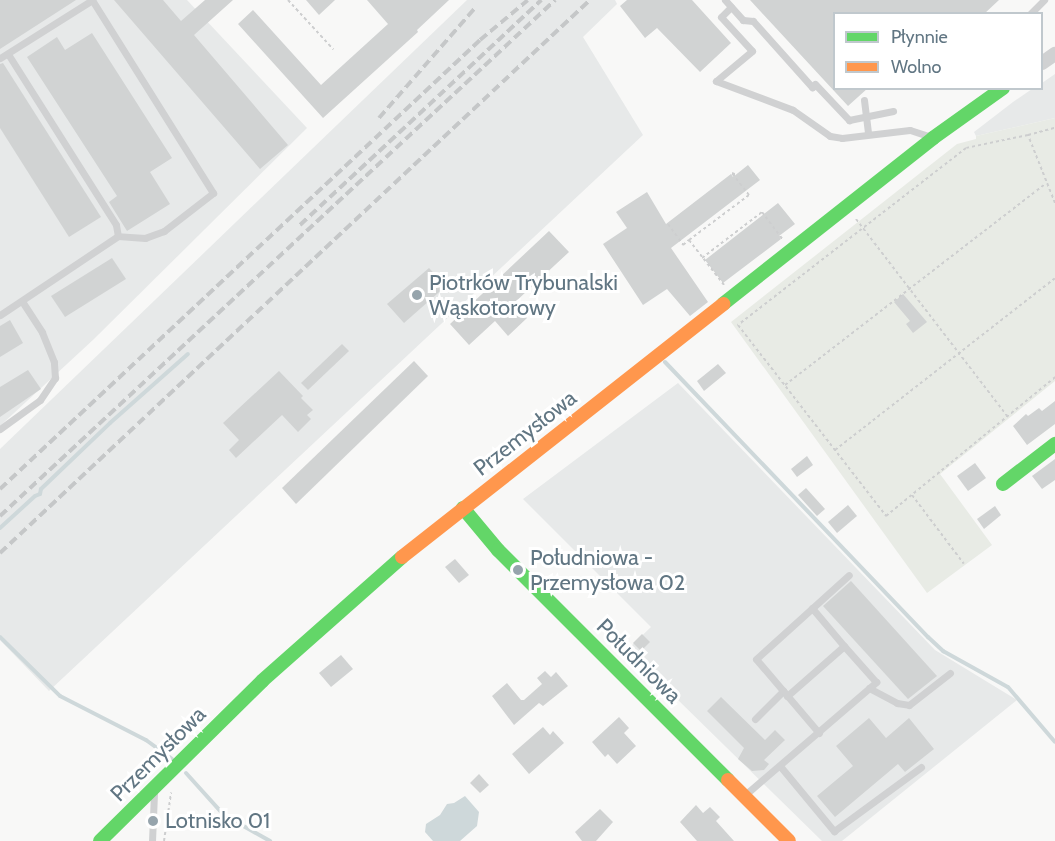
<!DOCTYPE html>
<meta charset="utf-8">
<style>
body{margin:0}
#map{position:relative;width:1055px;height:841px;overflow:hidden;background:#f8f8f7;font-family:Cabin,sans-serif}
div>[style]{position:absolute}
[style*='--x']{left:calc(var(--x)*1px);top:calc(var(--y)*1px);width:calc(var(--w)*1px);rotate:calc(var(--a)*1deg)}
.built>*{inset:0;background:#e7e9e9}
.green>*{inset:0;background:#e8ebe5}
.water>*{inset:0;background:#ced8da}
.stream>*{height:4px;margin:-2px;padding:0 2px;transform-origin:2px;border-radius:2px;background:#ced8da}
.building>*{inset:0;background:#d1d3d3}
.path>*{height:2px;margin-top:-1px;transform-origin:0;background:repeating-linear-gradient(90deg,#cdcecf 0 3px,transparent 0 6px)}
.lane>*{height:7px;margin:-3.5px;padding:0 3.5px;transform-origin:3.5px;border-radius:3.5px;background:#d0d1d2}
.street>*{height:14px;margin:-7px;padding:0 7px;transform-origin:7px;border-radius:7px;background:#d0d1d2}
.fast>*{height:14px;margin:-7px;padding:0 7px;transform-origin:7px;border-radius:7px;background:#63d668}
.slow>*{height:14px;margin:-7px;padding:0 7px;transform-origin:7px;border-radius:7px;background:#ff974d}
.rail>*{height:4px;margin-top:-2px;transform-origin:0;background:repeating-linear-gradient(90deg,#c5c7c8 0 9px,transparent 0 13.5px)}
.dots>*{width:16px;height:16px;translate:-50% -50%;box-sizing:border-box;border:3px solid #fff;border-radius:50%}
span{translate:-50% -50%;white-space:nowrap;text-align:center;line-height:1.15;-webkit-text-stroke:6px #fff;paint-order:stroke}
.poi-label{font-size:22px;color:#617683}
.left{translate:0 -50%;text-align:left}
.street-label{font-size:22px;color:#617683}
.legend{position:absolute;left:833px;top:12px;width:210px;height:78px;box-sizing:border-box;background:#fff;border:2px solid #c0c8cd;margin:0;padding:8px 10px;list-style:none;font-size:18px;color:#617683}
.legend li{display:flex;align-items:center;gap:12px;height:30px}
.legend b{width:30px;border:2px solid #c0c8cd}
</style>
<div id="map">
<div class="built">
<div style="clip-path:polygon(0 0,187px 0,307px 128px,94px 339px,0 426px)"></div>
<div style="clip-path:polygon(467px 0,615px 0,617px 4px,583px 37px,643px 135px,49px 691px,0 640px,0 449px)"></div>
<div style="clip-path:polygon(1055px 74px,1055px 118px,976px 136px,974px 132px,1013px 102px,1032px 89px,1042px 88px,1042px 83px)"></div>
<div style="clip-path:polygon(678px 383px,935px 650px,1017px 700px,842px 841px,822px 841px,627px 650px,651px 627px,523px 499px)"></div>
</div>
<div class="green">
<div style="clip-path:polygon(1055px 118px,1055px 381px,940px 474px,992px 545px,927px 593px,731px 322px,957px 144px,976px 139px,976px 136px)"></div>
</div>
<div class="water">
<div style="clip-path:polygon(465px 796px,479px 812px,477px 826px,460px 841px,433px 841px,425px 832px,426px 824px,440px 815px,447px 804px,454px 803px)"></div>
</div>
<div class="stream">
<div style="--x:665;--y:362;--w:381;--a:46.3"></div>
<div style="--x:928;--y:637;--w:21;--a:43"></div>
<div style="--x:943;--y:651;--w:74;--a:29"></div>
<div style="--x:1008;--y:687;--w:72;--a:49.5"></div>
<div style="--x:0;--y:528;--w:47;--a:-42.4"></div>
<div style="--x:35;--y:496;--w:5;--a:-22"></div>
<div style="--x:40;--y:494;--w:5;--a:-79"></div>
<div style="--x:41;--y:489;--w:95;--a:-43.7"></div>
<div style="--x:110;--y:423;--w:104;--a:-41.5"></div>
<div style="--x:0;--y:637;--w:84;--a:44.5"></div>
<div style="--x:60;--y:696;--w:97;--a:27.1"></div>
<div style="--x:146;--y:740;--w:32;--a:36"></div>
<div style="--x:186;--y:773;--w:57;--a:47.9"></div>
<div style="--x:224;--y:815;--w:53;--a:29.5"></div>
</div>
<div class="building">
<div style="clip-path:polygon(0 0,76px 0,0 49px)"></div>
<div style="clip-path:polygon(114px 0,163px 0,181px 21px,205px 0,233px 0,194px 35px,288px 145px,260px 169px)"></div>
<div style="clip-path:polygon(306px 0,335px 0,319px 15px)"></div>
<div style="clip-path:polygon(367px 0,449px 0,417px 30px,418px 32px,323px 118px,238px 24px,253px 10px,321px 85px,388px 24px)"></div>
<div style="clip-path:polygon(627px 0,692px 0,731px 43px,700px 72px,657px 28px,645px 38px,620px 6px)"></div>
<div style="clip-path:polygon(750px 0,999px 0,984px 14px,834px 14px,834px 88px,868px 88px,848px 106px)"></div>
<div style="clip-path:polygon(92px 33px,172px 158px,150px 172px,170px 204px,127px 231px,109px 202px,117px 196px,27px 57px,57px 37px,65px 50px)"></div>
<div style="clip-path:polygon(3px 63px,101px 217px,69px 237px,0 128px,0 64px)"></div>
<div style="clip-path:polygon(748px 165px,760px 180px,671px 248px,708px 302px,690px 316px,667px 289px,643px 305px,603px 244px,627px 228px,616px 212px,647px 192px,666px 224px,731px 174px,733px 177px)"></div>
<div style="clip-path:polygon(778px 203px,795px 224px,779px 236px,781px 239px,723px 283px,705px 260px)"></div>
<div style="clip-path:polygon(549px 231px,569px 252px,513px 304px,527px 318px,508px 336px,495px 321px,469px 345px,450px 324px)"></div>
<div style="clip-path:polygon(112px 258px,126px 279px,65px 317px,51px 296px)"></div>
<div style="clip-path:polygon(429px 268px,446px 286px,404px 323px,387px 304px)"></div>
<div style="clip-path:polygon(903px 294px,927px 322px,913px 333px,906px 324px,910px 321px,894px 302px)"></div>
<div style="clip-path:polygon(10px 320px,23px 343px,0 357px,0 326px)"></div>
<div style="clip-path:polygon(342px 344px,349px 351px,308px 390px,301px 383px)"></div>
<div style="clip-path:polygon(414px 361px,428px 376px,296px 504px,282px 488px)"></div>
<div style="clip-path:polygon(718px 364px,726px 373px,704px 391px,697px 381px)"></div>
<div style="clip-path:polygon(28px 370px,41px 389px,0 417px,0 387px)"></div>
<div style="clip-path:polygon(279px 371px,303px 396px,301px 398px,313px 410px,307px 415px,311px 419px,298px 432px,282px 415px,236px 458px,229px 450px,239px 440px,223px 423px)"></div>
<div style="clip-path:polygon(1055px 401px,1055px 424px,1027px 445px,1013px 426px,1026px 414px,1028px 416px,1039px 408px,1042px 411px)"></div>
<div style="clip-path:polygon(807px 456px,813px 465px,797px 477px,791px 469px)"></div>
<div style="clip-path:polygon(1055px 459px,1055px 480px,1042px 489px,1032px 476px)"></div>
<div style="clip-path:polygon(975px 463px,986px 478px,968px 491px,957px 476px)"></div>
<div style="clip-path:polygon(806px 488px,825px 509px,817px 516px,798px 495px)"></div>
<div style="clip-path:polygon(848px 505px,857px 516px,837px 533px,828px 522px)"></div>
<div style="clip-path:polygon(995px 506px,1001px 515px,984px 529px,977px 519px)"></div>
<div style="clip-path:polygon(455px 559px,469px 575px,459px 583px,445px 567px)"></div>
<div style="clip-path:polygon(851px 581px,937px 676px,908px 699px,823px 606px)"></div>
<div style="clip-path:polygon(642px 634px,650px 642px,641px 651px,633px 643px)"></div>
<div style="clip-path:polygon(341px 655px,353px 669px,331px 687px,319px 673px)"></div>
<div style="clip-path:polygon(545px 671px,551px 677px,556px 672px,568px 686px,543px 706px,539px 703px,514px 725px,492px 696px,507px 683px,521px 700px,524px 700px,542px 684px,537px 678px)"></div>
<div style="clip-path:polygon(721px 697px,765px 740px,775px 730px,785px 740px,764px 760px,769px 764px,764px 770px,752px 771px,738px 759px,744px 748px,707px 711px)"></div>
<div style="clip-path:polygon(619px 717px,629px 728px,624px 733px,636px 746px,617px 764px,608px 754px,605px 757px,592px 742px)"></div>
<div style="clip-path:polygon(869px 718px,886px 738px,909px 718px,934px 749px,905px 772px,898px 764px,835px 817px,817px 796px,853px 766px,836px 746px)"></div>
<div style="clip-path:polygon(543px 727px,550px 735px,553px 731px,564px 743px,529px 774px,512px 754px)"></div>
<div style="clip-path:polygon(479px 774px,489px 785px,480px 793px,470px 783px)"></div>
<div style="clip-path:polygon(696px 805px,703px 813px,710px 807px,720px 817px,716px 821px,734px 841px,697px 841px,680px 822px)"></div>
<div style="clip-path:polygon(600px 809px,613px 822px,596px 841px,582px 841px,575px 832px)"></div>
</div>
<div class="path">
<div style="--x:288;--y:0;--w:67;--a:47.4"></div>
<div style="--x:1028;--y:135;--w:28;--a:-15"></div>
<div style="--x:1055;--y:203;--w:73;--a:-111.7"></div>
<div style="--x:1028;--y:135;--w:63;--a:168.2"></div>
<div style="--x:966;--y:148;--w:289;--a:142.2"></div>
<div style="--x:738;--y:325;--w:242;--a:52.2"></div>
<div style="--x:886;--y:516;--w:219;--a:-39.4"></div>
<div style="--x:856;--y:219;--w:248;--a:52.5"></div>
<div style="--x:668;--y:224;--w:26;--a:54"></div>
<div style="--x:683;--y:245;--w:8;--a:-40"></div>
<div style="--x:689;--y:240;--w:57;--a:52.1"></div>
<div style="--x:689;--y:240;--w:75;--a:-36.9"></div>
<div style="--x:749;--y:195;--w:28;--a:-128"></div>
<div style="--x:732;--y:173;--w:5;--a:22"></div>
<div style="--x:702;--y:258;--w:76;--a:-37.5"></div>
<div style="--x:762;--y:212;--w:34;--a:53"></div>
<div style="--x:785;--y:385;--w:330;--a:-37.7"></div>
<div style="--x:835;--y:450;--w:279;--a:-38"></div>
<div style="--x:912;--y:495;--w:86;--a:53"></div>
<div style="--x:164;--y:841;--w:49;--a:-81.7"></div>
</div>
<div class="lane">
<div style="--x:725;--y:0;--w:27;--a:48"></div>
<div style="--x:743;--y:20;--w:10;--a:6"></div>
<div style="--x:753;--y:21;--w:89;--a:48.2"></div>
<div style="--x:812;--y:87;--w:4;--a:-45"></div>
<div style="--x:815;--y:84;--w:50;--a:46.6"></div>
<div style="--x:849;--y:120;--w:45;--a:-11.6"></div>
<div style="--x:731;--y:7;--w:14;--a:135"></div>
<div style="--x:721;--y:17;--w:46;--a:47.6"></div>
<div style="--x:752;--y:51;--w:47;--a:140.2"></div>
<div style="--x:716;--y:81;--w:82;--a:20.6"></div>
<div style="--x:793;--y:110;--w:45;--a:35.1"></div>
<div style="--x:830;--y:136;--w:12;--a:9"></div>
<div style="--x:842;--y:138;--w:68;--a:-6.7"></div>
<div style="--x:910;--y:130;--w:22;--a:18"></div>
<div style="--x:1030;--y:14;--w:20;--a:-45"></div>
<div style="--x:8;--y:54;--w:202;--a:57.7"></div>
<div style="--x:116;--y:225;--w:11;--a:80"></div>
<div style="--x:0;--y:58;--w:109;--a:-32.2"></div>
<div style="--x:92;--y:0;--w:228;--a:57.9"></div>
<div style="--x:213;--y:193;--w:62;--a:142.2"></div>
<div style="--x:164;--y:231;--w:20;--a:160"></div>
<div style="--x:145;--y:238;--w:27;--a:-176"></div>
<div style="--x:118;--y:236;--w:142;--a:146.2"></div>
<div style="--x:864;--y:100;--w:34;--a:83"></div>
<div style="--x:0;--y:429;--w:49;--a:-35.9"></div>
<div style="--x:40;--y:400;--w:27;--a:-56"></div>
<div style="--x:55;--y:378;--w:16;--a:-94"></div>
<div style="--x:54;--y:362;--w:32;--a:-112"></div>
<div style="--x:42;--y:332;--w:37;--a:-123"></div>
<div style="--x:812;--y:608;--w:50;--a:49.9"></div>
<div style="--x:869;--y:688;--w:32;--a:28"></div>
<div style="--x:897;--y:703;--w:12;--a:9"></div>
<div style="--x:909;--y:705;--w:52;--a:-38"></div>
<div style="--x:755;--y:719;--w:40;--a:-45"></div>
<div style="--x:819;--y:733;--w:97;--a:-130.4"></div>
<div style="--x:756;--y:659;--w:125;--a:-42.1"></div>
<div style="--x:780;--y:766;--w:85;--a:50.3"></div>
<div style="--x:834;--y:831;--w:108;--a:-36.3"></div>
<div style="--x:746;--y:794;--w:172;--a:-40.7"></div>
<div style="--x:876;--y:682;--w:48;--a:-131.6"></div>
<div style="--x:844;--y:646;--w:76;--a:138.7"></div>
<div style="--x:152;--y:841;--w:48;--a:-87.6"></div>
</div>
<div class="street">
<div style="--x:1042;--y:63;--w:16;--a:-35"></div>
</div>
<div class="fast">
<div style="--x:723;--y:304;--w:268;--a:-38.3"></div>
<div style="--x:933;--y:138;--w:86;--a:-35.5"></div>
<div style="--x:1003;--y:484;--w:66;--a:-37.6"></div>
<div style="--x:463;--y:508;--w:55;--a:50.2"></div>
<div style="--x:498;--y:550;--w:325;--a:45"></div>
<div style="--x:100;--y:841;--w:228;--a:-44.6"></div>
<div style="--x:262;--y:681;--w:187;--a:-41.5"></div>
</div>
<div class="slow">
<div style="--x:402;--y:557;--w:409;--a:-38.2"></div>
<div style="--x:728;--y:780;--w:86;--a:45"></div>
</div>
<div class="rail">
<div style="--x:379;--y:118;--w:146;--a:-48.9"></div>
<div style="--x:300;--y:225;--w:330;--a:-43"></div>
<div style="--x:0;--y:489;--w:657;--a:-43.09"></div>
<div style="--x:480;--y:40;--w:62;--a:-39.8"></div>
<div style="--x:0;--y:516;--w:758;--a:-42.91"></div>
<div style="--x:0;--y:553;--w:809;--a:-43.15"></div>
</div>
<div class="dots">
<div style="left:417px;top:295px;background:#96a4ac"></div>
<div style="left:518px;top:570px;background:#96a4ac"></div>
<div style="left:153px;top:821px;background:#96a4ac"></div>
</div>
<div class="poi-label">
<span class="left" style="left:429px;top:295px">Piotrków Trybunalski<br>Wąskotorowy</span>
<span class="left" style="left:530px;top:570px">Południowa -<br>Przemysłowa 02</span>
<span class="left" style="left:165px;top:821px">Lotnisko 01</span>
</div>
<div class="street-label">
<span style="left:525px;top:433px;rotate:-38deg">Przemysłowa</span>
<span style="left:639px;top:661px;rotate:45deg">Południowa</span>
<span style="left:158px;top:754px;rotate:-45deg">Przemysłowa</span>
</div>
<ul class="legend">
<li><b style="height:8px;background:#63d668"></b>Płynnie</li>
<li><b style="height:8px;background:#ff974d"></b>Wolno</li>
</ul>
</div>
